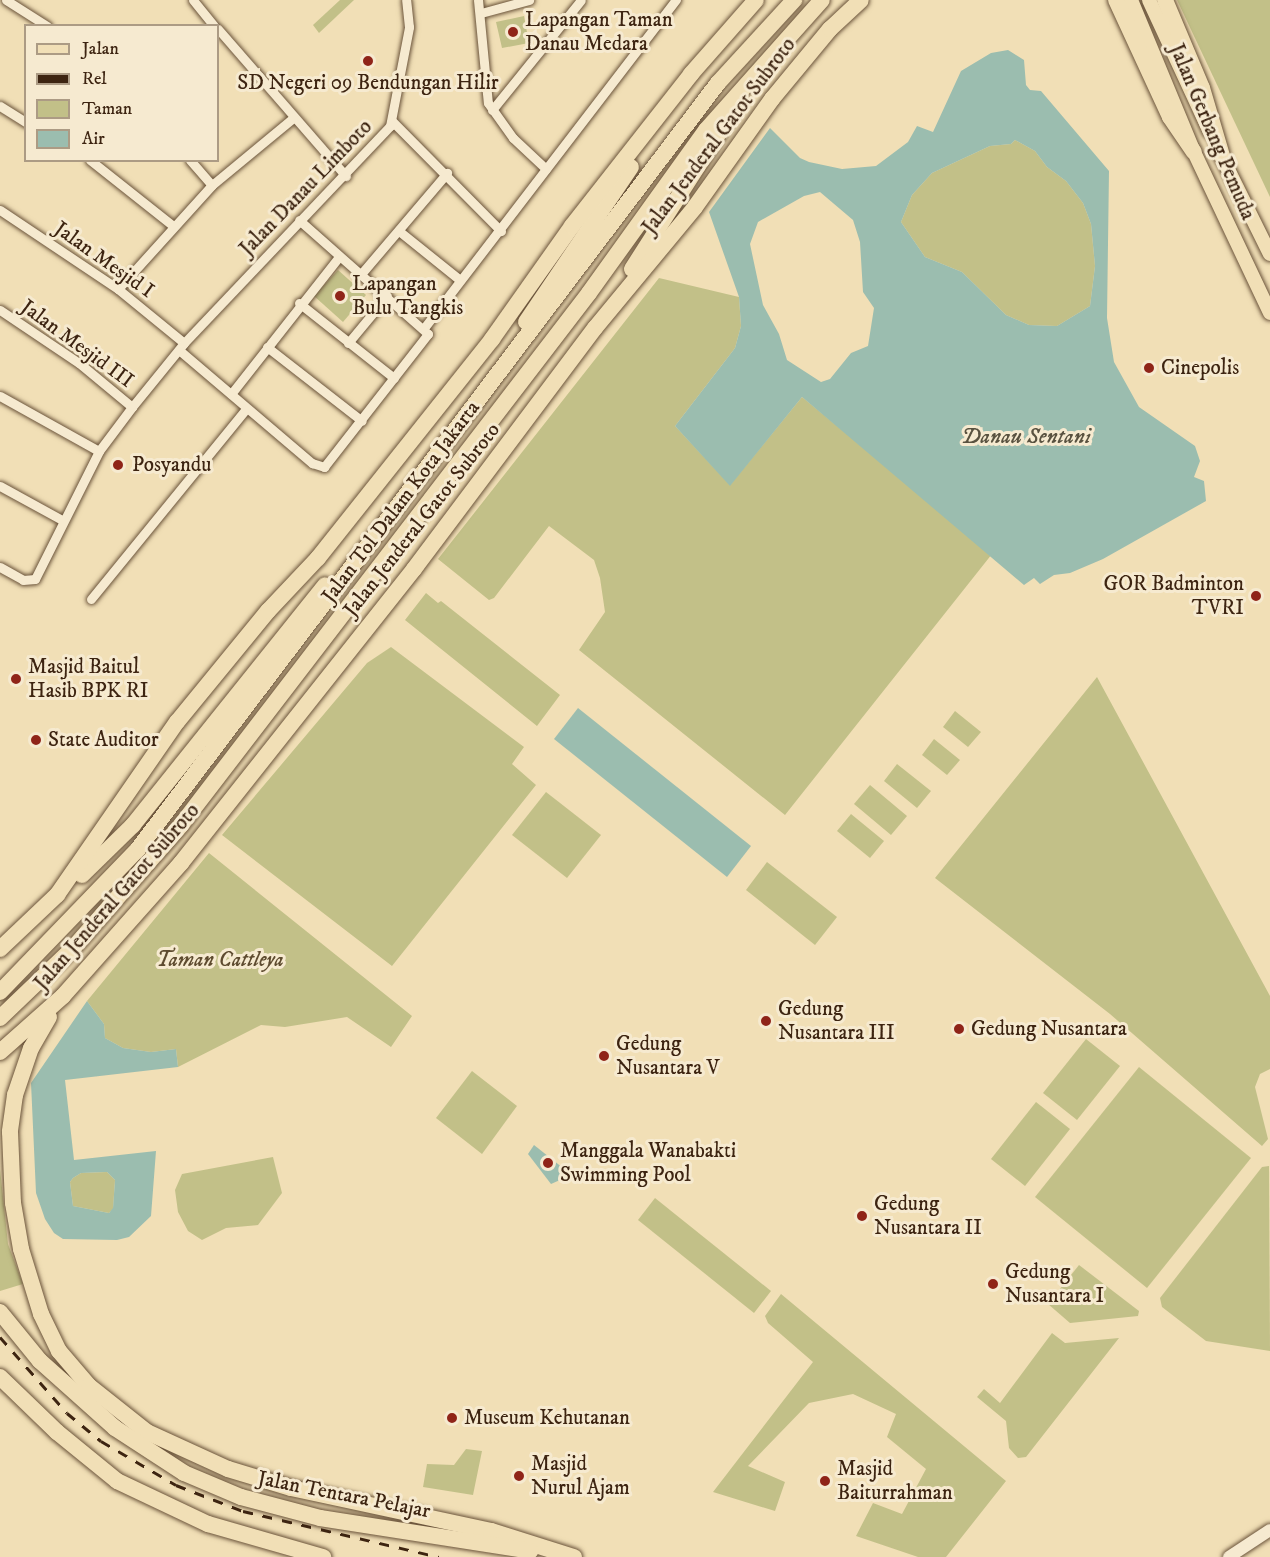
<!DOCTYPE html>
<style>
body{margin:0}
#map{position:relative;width:1270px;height:1557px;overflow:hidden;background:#f1dfb6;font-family:"IM FELL DW Pica",serif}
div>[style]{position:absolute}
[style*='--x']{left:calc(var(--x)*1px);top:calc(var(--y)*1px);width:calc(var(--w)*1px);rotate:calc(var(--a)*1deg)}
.green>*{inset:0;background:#c2c088}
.water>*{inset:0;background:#9bbdaf}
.roads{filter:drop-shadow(0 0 2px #6a533a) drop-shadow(0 0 2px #6a533a)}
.street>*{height:9px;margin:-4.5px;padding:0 4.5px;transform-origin:4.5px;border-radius:4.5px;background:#f6ead0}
.secondary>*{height:12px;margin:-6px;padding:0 6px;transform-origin:6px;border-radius:6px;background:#f6ead0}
.primary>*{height:14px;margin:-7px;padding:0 7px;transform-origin:7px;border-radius:7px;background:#f1dfb6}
.highway>*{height:16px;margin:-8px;padding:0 8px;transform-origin:8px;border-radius:8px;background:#f1dfb6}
.rail>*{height:3px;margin-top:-1.5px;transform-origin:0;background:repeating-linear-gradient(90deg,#3d2411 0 10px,transparent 0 20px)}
.dots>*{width:16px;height:16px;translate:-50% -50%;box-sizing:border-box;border:3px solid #f6ead0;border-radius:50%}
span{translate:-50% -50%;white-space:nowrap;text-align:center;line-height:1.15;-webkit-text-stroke:6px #f6ead0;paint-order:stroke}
.poi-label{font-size:21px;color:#3d2411}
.left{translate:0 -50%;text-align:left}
.right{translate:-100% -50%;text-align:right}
.street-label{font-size:21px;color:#3d2411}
.park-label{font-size:21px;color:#5e4b2f;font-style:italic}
.water-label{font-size:22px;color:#595240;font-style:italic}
.legend{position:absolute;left:24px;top:24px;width:195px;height:138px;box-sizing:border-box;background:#f6ead0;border:2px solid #ac9b84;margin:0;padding:8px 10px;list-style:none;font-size:18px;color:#3d2411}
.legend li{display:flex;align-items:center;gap:12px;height:30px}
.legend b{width:30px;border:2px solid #ac9b84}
</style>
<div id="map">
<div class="green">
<div style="clip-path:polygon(340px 0,354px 0,319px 33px,313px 25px)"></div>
<div style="clip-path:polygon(1177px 0,1270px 0,1270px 197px)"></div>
<div style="clip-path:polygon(524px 16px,529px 43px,502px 48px,496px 22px)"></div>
<div style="clip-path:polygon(1015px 140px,1035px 151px,1047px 167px,1066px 181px,1083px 203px,1091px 224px,1095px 266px,1090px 306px,1057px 326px,1029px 325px,1006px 315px,962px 272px,925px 257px,901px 222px,912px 195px,932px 173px,990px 146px,1011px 144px)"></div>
<div style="clip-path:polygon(338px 270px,366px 295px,343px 322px,314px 296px)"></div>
<div style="clip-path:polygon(659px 278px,739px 297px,741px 326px,735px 348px,675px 426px,730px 485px,802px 397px,992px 554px,785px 815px,579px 650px,605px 612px,600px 578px,594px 560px,549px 526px,494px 598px,489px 600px,438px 559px)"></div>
<div style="clip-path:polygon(426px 593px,438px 603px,441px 601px,560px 695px,537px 726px,405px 620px)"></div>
<div style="clip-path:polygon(391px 647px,524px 747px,512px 764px,536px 785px,392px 966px,222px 835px,367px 663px)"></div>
<div style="clip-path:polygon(1097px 677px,1270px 996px,1270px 1069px,1260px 1074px,1255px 1087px,1268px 1139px,1262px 1146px,1110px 1014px,935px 878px)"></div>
<div style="clip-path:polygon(955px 711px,981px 732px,968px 747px,943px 727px)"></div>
<div style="clip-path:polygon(934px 739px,960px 760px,947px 775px,922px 755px)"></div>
<div style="clip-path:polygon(897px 764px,931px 791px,917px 808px,884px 781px)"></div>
<div style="clip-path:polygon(870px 785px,907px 816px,891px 835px,854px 804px)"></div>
<div style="clip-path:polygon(546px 792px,601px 835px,567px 878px,512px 835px)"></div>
<div style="clip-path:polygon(851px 814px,884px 841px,870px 858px,837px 831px)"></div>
<div style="clip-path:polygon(209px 853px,412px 1016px,391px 1047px,347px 1017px,285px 1027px,261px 1025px,178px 1067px,176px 1049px,151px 1052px,123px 1048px,105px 1038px,104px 1024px,87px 1001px)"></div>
<div style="clip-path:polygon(767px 862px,837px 917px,815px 945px,746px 890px)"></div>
<div style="clip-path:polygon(1086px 1039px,1120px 1066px,1077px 1120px,1043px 1093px)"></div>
<div style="clip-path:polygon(1139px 1067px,1251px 1158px,1147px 1288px,1035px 1197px)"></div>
<div style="clip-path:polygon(472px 1071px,517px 1106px,482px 1154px,436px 1118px)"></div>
<div style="clip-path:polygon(1036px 1102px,1070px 1129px,1025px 1186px,991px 1159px)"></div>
<div style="clip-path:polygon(273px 1157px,282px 1193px,258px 1225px,226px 1228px,202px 1240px,188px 1231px,178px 1212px,175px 1190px,182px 1174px)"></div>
<div style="clip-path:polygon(1269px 1166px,1270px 1351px,1206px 1341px,1162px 1307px,1160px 1298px,1262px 1167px)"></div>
<div style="clip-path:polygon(0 1169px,8px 1244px,23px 1284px,0 1291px)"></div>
<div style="clip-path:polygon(107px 1172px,115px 1180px,113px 1209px,109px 1213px,73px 1206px,70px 1182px,73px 1178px,81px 1173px)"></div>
<div style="clip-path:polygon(655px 1198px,771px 1291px,754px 1313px,638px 1220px)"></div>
<div style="clip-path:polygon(1079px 1265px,1139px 1311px,1138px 1316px,1070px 1323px,1048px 1304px)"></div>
<div style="clip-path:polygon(781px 1294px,1006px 1481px,946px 1557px,918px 1557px,856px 1536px,873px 1503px,902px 1514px,926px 1469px,887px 1437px,896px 1414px,853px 1394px,809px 1403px,748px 1466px,785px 1482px,775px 1511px,713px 1492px,813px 1362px,768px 1323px,765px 1316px)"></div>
<div style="clip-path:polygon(1052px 1333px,1065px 1343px,1119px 1338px,1026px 1457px,1018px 1458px,1009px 1448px,1006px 1421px,977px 1397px,984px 1389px,1000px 1403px)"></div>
<div style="clip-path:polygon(466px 1449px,482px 1451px,473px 1495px,423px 1487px,427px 1464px,454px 1465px)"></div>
</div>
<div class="water">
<div style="clip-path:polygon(evenodd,1008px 50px,1024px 60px,1026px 85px,1030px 90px,1041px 91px,1109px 171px,1107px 318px,1114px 362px,1139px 407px,1195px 446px,1200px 461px,1194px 477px,1204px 481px,1206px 501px,1103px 559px,1070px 573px,1054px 575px,1040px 584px,1034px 578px,1024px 585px,802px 397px,730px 486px,675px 426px,735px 348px,741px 326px,739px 297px,709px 212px,770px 128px,800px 158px,809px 162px,842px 169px,876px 166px,908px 142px,917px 126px,933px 132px,961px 71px,991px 53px,1008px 50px,1015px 140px,1035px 151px,1047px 167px,1066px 181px,1083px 203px,1091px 224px,1095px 266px,1090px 306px,1057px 326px,1029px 325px,1006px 315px,962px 272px,925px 257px,901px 222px,912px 195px,932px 173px,990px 146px,1011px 144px,1015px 140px,1008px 50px,820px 192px,853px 220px,860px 242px,863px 292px,874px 308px,868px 346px,851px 353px,830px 379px,821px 382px,787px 360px,779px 334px,763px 305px,750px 244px,758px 222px,804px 196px,820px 192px)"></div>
<div style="clip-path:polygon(578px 708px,751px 846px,727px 877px,554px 739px)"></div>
<div style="clip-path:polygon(evenodd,87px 1001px,104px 1024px,105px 1038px,123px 1048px,151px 1052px,176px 1049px,178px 1067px,65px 1080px,74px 1160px,156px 1151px,151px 1216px,129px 1237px,117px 1240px,63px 1239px,54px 1233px,45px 1219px,36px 1193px,31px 1083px,87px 1001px,107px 1172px,115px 1180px,113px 1208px,109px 1213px,73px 1206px,70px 1182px,73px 1178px,81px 1173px,107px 1172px)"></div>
<div style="clip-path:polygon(534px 1145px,563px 1168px,560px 1180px,551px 1184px,528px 1154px)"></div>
</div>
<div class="roads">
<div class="street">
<div style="--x:6;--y:0;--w:49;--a:32.4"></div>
<div style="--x:193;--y:0;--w:33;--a:51"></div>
<div style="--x:478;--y:0;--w:103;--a:84.5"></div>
<div style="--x:488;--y:103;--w:43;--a:54.5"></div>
<div style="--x:513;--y:138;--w:45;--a:43.2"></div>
<div style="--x:481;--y:13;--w:50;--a:-15.2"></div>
<div style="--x:218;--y:29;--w:195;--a:49"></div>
<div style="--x:0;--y:106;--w:31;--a:32"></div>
<div style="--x:492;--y:110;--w:141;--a:-51"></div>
<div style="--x:392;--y:121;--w:155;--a:45.3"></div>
<div style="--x:90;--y:160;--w:105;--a:38.4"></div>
<div style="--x:190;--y:160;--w:33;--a:49"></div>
<div style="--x:0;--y:210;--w:142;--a:33.8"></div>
<div style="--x:118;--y:289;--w:85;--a:39.3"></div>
<div style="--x:399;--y:231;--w:78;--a:38.8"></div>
<div style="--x:361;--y:274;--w:133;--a:-49.6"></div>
<div style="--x:118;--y:289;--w:140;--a:-47.9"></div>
<div style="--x:212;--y:185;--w:105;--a:-39.6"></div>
<div style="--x:299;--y:303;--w:121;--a:38.3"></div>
<div style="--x:0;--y:310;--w:95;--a:33.9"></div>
<div style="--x:79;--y:363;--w:69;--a:39.7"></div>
<div style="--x:424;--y:328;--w:414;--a:-52.5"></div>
<div style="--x:348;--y:343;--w:61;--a:-50.3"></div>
<div style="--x:267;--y:347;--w:120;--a:37.9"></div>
<div style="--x:179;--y:350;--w:175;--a:40.4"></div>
<div style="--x:312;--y:463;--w:13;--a:18"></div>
<div style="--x:324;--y:467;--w:169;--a:-52"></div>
<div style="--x:428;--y:334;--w:172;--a:-138.5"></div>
<div style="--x:231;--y:394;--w:174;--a:-51.8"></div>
<div style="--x:0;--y:396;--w:113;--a:29.1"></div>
<div style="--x:0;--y:486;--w:71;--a:28.7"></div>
<div style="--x:0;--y:567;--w:26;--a:29"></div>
<div style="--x:23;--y:580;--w:12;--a:-5"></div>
<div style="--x:35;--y:579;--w:143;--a:-63.4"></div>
<div style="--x:99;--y:451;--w:55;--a:-53.1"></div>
<div style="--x:132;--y:407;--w:82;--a:-50.9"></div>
<div style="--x:184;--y:343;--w:299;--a:-46.5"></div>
<div style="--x:390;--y:126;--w:101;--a:-79.1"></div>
<div style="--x:409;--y:27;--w:27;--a:-96"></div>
<div style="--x:91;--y:599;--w:245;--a:-50.8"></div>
</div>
<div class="secondary">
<div style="--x:1229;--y:1557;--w:49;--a:-33.4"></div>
</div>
<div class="primary">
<div style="--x:1131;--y:0;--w:165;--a:67.5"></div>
<div style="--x:1194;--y:152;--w:178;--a:64.7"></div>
<div style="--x:1149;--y:0;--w:145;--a:65.2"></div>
<div style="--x:1218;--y:149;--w:117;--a:63.7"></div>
</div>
<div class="highway">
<div style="--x:1116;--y:0;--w:129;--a:65.2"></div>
<div style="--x:1170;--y:117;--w:42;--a:55.6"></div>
<div style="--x:1165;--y:0;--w:95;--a:67.2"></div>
<div style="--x:1202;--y:88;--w:71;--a:73.6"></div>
<div style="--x:632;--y:269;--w:198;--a:-57.4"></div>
<div style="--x:526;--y:322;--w:187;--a:-55.9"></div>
<div style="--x:82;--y:875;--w:71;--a:-44.4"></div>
<div style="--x:133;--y:825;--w:307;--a:-51.3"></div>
<div style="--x:0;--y:949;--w:79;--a:-43.5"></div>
<div style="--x:57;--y:895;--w:211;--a:-55.3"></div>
<div style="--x:177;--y:722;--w:144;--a:-50.7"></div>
<div style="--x:268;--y:611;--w:73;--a:-46.7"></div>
<div style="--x:318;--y:558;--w:280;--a:-51.5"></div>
<div style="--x:492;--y:339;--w:138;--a:-54.7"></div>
<div style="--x:572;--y:226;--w:193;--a:-51.9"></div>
<div style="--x:691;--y:74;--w:98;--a:-48.7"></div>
<div style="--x:0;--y:992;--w:199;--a:-46"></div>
<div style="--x:138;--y:849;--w:961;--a:-52.87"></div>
<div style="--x:718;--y:83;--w:113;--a:-47.5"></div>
<div style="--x:49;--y:1017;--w:36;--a:120"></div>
<div style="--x:31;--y:1048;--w:50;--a:108.8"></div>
<div style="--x:15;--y:1095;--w:37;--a:98"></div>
<div style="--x:10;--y:1132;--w:71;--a:87.6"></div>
<div style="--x:13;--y:1203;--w:47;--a:80.1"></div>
<div style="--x:21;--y:1249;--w:68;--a:72.9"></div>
<div style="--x:41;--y:1314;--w:41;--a:64.1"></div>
<div style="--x:59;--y:1351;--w:46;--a:49.4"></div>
<div style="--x:89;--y:1386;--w:74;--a:38.4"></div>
<div style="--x:147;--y:1432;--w:89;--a:24.6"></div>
<div style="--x:228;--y:1469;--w:66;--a:16.8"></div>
<div style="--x:291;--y:1488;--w:205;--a:12.1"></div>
<div style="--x:491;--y:1531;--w:87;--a:17.4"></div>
<div style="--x:0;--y:1018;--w:103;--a:-43.8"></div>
<div style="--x:74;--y:947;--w:162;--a:-48.7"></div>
<div style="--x:181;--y:825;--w:670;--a:-52.51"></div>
<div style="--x:589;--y:293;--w:201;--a:-54.3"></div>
<div style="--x:706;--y:130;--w:174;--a:-48.3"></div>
<div style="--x:0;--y:1052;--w:84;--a:-41.6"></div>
<div style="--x:63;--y:996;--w:178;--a:-48.4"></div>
<div style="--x:181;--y:863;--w:375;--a:-51.6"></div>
<div style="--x:414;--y:569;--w:301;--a:-53.1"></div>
<div style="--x:595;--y:328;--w:157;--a:-50.4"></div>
<div style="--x:695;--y:207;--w:133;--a:-54.5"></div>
<div style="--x:772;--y:99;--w:91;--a:-50.4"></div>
<div style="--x:830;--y:29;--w:42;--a:-43.1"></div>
<div style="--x:0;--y:1312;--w:63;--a:50.8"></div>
<div style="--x:40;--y:1361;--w:101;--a:41.8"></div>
<div style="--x:115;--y:1428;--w:82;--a:33.1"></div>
<div style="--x:184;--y:1473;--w:62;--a:22.8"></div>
<div style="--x:241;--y:1497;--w:82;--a:14.9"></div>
<div style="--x:320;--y:1518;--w:213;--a:8.9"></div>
<div style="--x:0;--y:1377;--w:79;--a:44"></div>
<div style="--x:57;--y:1432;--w:77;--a:39.2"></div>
<div style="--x:117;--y:1481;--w:101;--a:25.3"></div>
<div style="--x:208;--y:1524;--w:120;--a:16"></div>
</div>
</div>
<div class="rail">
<div style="--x:0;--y:1337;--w:101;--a:48.6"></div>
<div style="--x:67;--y:1413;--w:44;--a:39.5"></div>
<div style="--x:101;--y:1441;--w:87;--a:30.4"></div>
<div style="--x:176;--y:1485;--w:72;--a:21.2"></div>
<div style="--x:243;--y:1511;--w:201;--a:13.2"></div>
</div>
<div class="dots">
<div style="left:513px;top:32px;background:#8f2418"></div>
<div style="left:368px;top:61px;background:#8f2418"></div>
<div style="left:340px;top:296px;background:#8f2418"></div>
<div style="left:1149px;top:368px;background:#8f2418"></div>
<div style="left:118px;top:465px;background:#8f2418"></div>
<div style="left:1256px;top:596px;background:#8f2418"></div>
<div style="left:16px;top:679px;background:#8f2418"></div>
<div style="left:36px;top:740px;background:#8f2418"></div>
<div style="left:766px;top:1021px;background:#8f2418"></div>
<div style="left:959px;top:1029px;background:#8f2418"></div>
<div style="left:604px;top:1056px;background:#8f2418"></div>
<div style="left:548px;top:1163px;background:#8f2418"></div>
<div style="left:862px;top:1216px;background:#8f2418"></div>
<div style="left:993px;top:1284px;background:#8f2418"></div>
<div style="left:452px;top:1418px;background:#8f2418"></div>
<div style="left:519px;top:1476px;background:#8f2418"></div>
<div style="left:825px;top:1481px;background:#8f2418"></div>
</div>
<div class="poi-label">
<span class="left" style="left:525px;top:32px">Lapangan Taman<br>Danau Medara</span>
<span style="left:368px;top:83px">SD Negeri 09 Bendungan Hilir</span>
<span class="left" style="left:352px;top:296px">Lapangan<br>Bulu Tangkis</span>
<span class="left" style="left:1161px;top:368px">Cinepolis</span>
<span class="left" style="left:132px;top:465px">Posyandu</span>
<span class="right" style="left:1244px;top:596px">GOR Badminton<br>TVRI</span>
<span class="left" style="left:28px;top:679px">Masjid Baitul<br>Hasib BPK RI</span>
<span class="left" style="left:48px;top:740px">State Auditor</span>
<span class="left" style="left:778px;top:1021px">Gedung<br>Nusantara III</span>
<span class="left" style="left:971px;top:1029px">Gedung Nusantara</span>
<span class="left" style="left:616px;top:1056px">Gedung<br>Nusantara V</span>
<span class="left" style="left:560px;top:1163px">Manggala Wanabakti<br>Swimming Pool</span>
<span class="left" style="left:874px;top:1216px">Gedung<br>Nusantara II</span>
<span class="left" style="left:1005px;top:1284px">Gedung<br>Nusantara I</span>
<span class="left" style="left:464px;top:1418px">Museum Kehutanan</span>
<span class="left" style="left:531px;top:1476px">Masjid<br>Nurul Ajam</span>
<span class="left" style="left:837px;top:1481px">Masjid<br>Baiturrahman</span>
</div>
<div class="street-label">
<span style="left:1212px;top:132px;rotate:67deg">Jalan Gerbang Pemuda</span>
<span style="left:719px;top:136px;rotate:-53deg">Jalan Jenderal Gatot Subroto</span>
<span style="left:306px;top:188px;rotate:-46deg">Jalan Danau Limboto</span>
<span style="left:104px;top:260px;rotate:35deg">Jalan Mesjid I</span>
<span style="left:77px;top:344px;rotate:36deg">Jalan Mesjid III</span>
<span style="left:401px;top:502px;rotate:-53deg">Jalan Tol Dalam Kota Jakarta</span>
<span style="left:422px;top:520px;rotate:-52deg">Jalan Jenderal Gatot Subroto</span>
<span style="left:117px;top:897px;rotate:-49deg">Jalan Jenderal Gatot Subroto</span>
<span style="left:344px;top:1495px;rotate:11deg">Jalan Tentara Pelajar</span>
</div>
<div class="park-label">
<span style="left:220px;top:960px">Taman Cattleya</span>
</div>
<div class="water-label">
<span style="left:1026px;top:437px">Danau Sentani</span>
</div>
<ul class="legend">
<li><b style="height:8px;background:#f1dfb6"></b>Jalan</li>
<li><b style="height:8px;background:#3d2411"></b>Rel</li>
<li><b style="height:16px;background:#c2c088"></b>Taman</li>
<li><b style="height:16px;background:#9bbdaf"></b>Air</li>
</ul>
</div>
